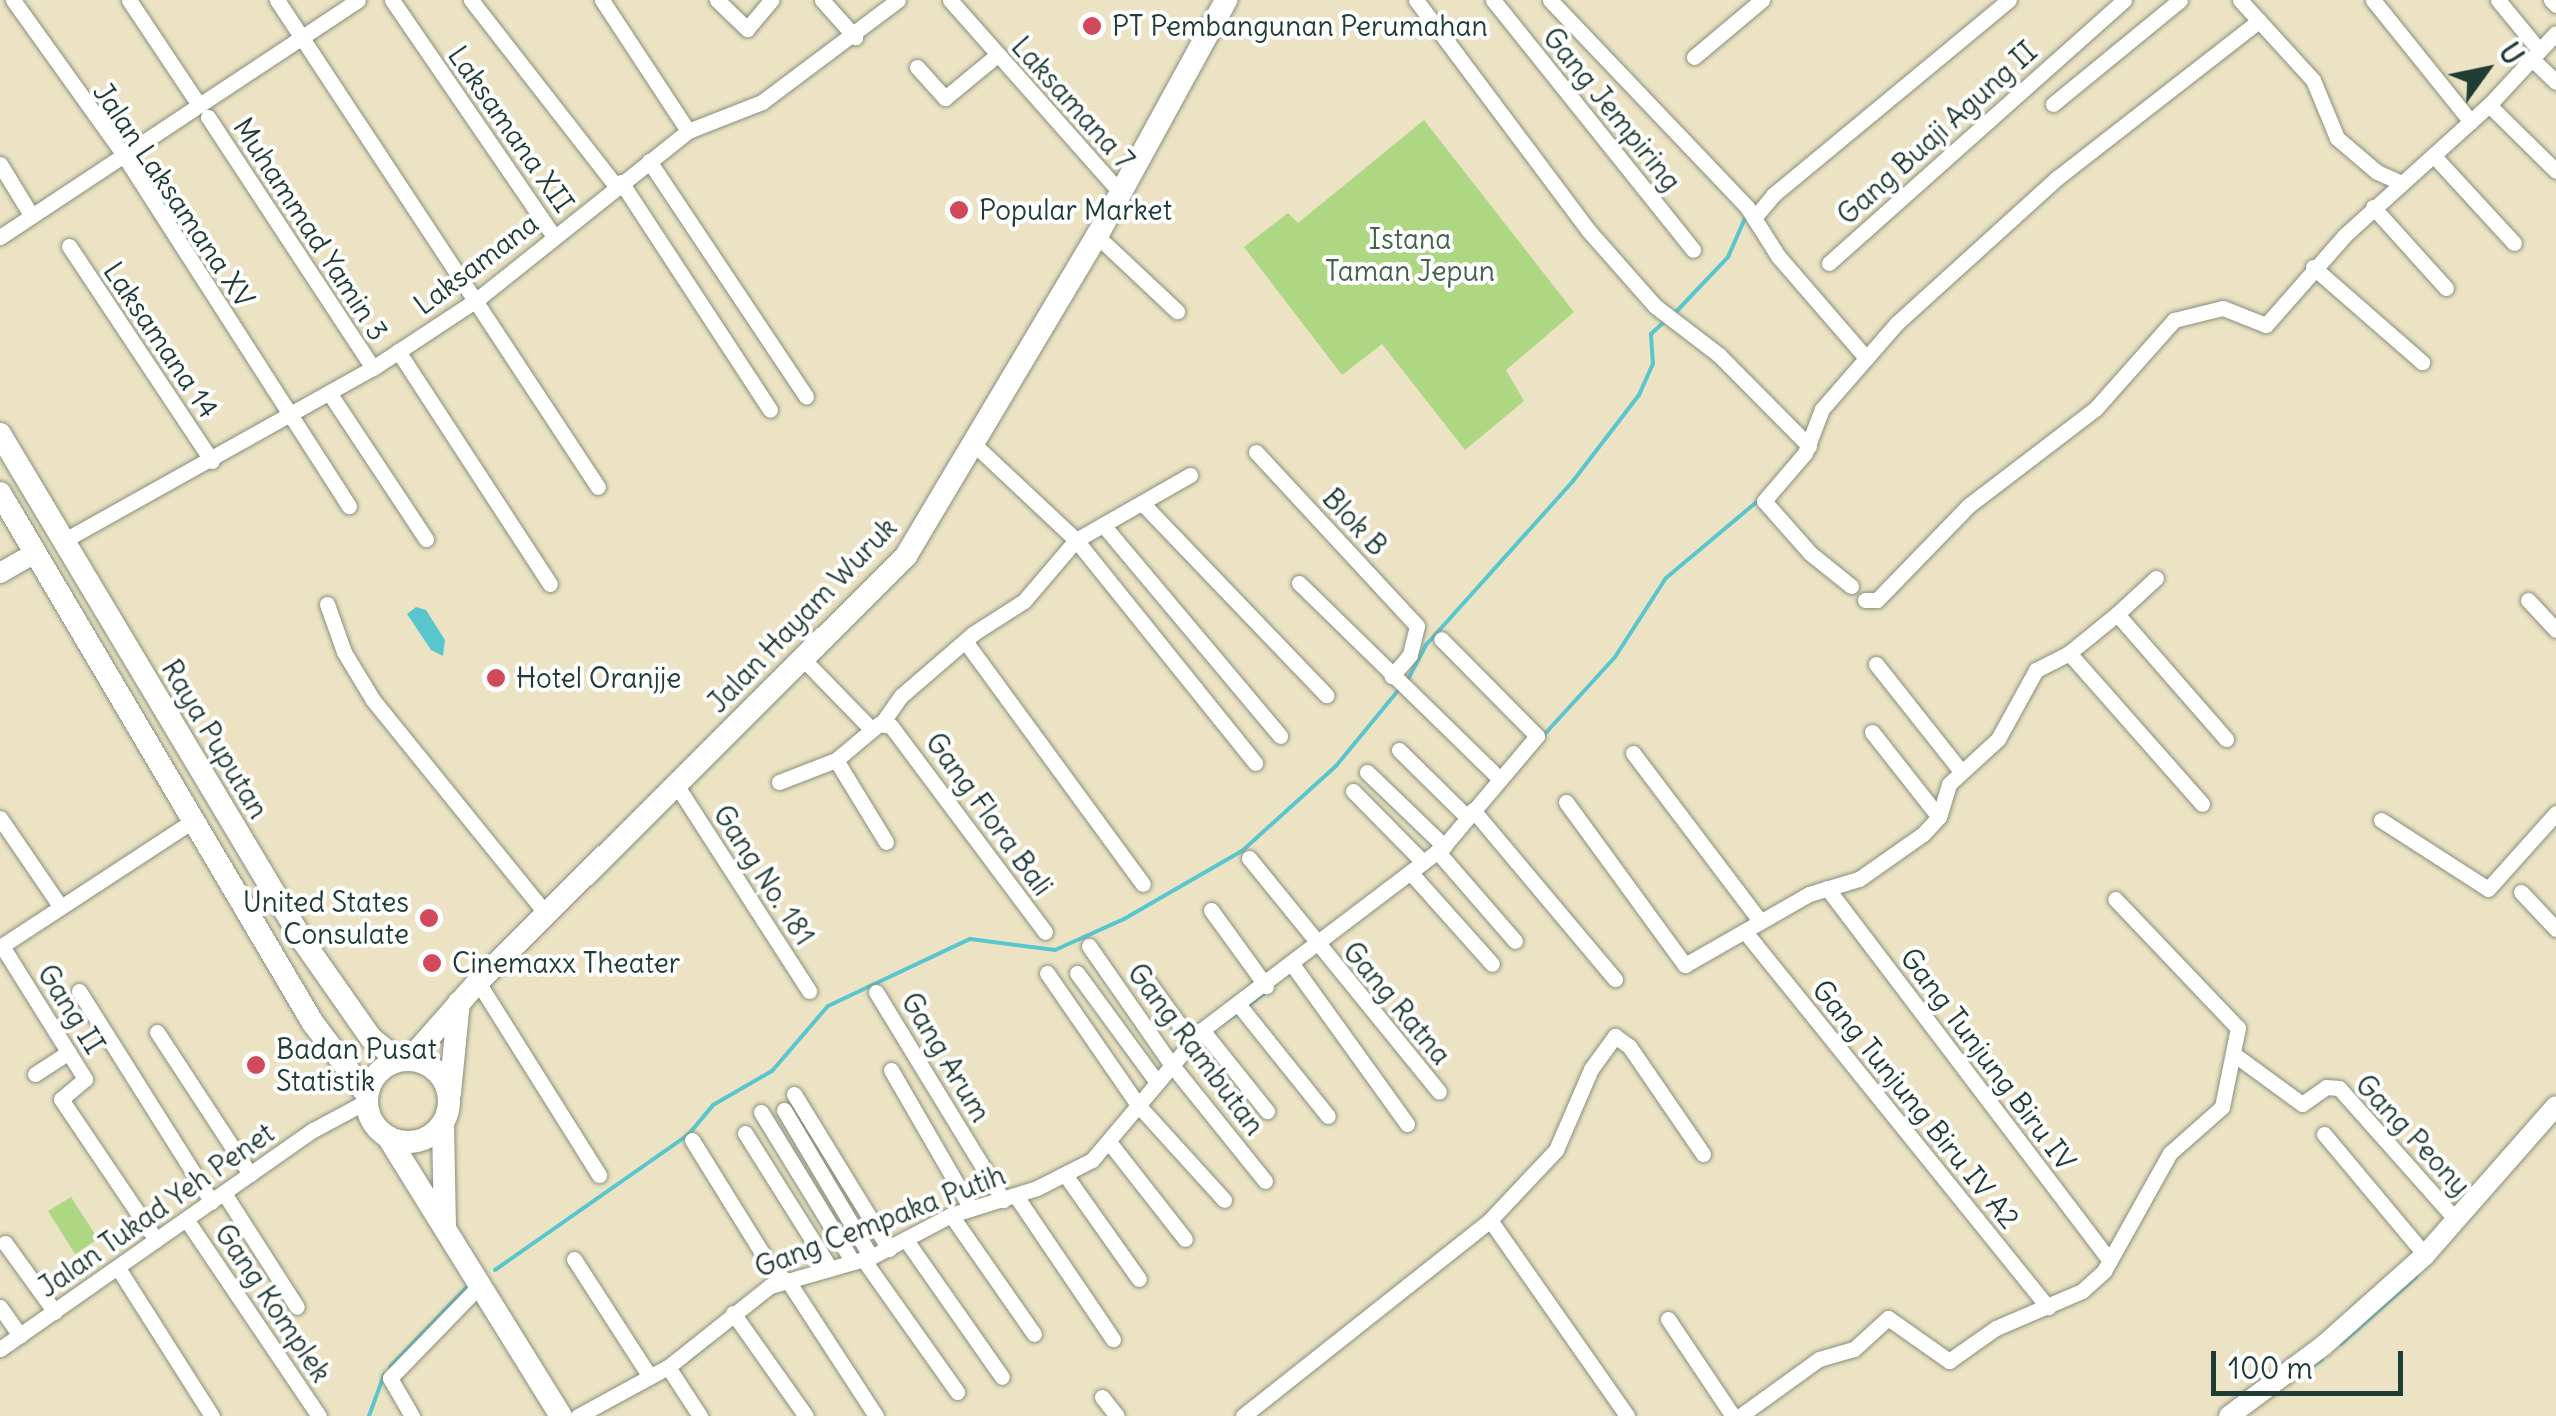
<!DOCTYPE html>
<style>
body{margin:0}
#map{position:relative;width:2556px;height:1416px;overflow:hidden;background:#ece3c4;font-family:Delius,sans-serif}
div>[style]{position:absolute}
[style*='--x']{left:calc(var(--x)*1px);top:calc(var(--y)*1px);width:calc(var(--w)*1px);rotate:calc(var(--a)*1deg)}
.green>*{inset:0;background:#add782}
.water>*{inset:0;background:#59c6ce}
.stream>*{height:4px;margin:-2px;padding:0 2px;transform-origin:2px;border-radius:2px;background:#59c6ce}
.roads{filter:drop-shadow(0 0 2px #86907c) drop-shadow(0 0 2px #86907c)}
.minor>*{height:15px;margin:-7.5px;padding:0 7.5px;transform-origin:7.5px;border-radius:7.5px;background:#fff}
.tertiary>*{height:20px;margin:-10px;padding:0 10px;transform-origin:10px;border-radius:10px;background:#fff}
.secondary>*{height:22px;margin:-11px;padding:0 11px;transform-origin:11px;border-radius:11px;background:#fff}
.secondary>.ring{margin:-11px;padding:0;box-sizing:content-box;background:none;border:22px solid #fff;border-radius:50%}
.dots>*{width:28px;height:28px;translate:-50% -50%;box-sizing:border-box;border:5px solid #fff;border-radius:50%}
span{translate:-50% -50%;white-space:nowrap;text-align:center;line-height:1.15;-webkit-text-stroke:8px #fff;paint-order:stroke}
.poi-label{font-size:28px;color:#1f3d34}
.left{translate:0 -50%;text-align:left}
.right{translate:-100% -50%;text-align:right}
.street-label{font-size:28px;color:#1f3d34}
.park-label{font-size:28px;color:#426448}
.north{position:absolute;left:2436px;top:20px;width:100px;height:100px;-webkit-text-stroke:8px #fff;paint-order:stroke;rotate:57deg;font-size:28px;font-weight:700;line-height:40px;text-align:center;color:#1f3d34}
.north::after{content:'';display:block;margin:auto;width:35px;height:45px;background:#1f3d34;clip-path:polygon(50% 0,100% 100%,50% 72%,0 100%)}
.scale{position:absolute;left:2211px;top:1351px;width:192px;height:45px;box-sizing:border-box;border:5px solid #1f3d34;border-top:0;padding-left:12px;font-size:30px;line-height:35px;white-space:nowrap;color:#1f3d34;-webkit-text-stroke:8px #fff;paint-order:stroke}
</style>
<div id="map">
<div class="green">
<div style="clip-path:polygon(1424px 120px,1574px 312px,1506px 370px,1524px 401px,1465px 450px,1382px 344px,1342px 375px,1244px 247px,1288px 213px,1298px 223px)"></div>
<div style="clip-path:polygon(71px 1197px,98px 1239px,75px 1254px,48px 1211px)"></div>
</div>
<div class="water">
<div style="clip-path:polygon(416px 607px,426px 610px,445px 640px,443px 656px,431px 650px,407px 614px)"></div>
</div>
<div class="stream">
<div style="--x:1674;--y:314;--w:79;--a:-46.5"></div>
<div style="--x:1728;--y:257;--w:45;--a:-66.3"></div>
<div style="--x:1407;--y:681;--w:41;--a:-62.2"></div>
<div style="--x:1426;--y:645;--w:220;--a:-48.1"></div>
<div style="--x:1573;--y:481;--w:108;--a:-52.5"></div>
<div style="--x:1639;--y:395;--w:34;--a:-66"></div>
<div style="--x:1653;--y:364;--w:30;--a:-94"></div>
<div style="--x:1651;--y:334;--w:21;--a:-43"></div>
<div style="--x:1542;--y:737;--w:108;--a:-47.6"></div>
<div style="--x:1615;--y:657;--w:94;--a:-57.2"></div>
<div style="--x:1666;--y:578;--w:123;--a:-40"></div>
<div style="--x:1248;--y:1006;--w:22;--a:-39"></div>
<div style="--x:1221;--y:1024;--w:20;--a:-33"></div>
<div style="--x:495;--y:1270;--w:236;--a:-35"></div>
<div style="--x:688;--y:1135;--w:39;--a:-50"></div>
<div style="--x:713;--y:1105;--w:68;--a:-30"></div>
<div style="--x:772;--y:1071;--w:86;--a:-49.3"></div>
<div style="--x:828;--y:1006;--w:157;--a:-25.3"></div>
<div style="--x:970;--y:939;--w:86;--a:7.4"></div>
<div style="--x:1055;--y:950;--w:76;--a:-24.2"></div>
<div style="--x:1124;--y:919;--w:136;--a:-30"></div>
<div style="--x:1242;--y:851;--w:127;--a:-42.1"></div>
<div style="--x:1336;--y:766;--w:101;--a:-50.6"></div>
<div style="--x:2341;--y:1344;--w:101;--a:-41.8"></div>
<div style="--x:688;--y:1360;--w:26;--a:-39"></div>
<div style="--x:390;--y:1367;--w:110;--a:-46.1"></div>
<div style="--x:2301;--y:1375;--w:26;--a:-37"></div>
<div style="--x:369;--y:1416;--w:44;--a:-69.9"></div>
</div>
<div class="roads">
<div class="minor">
<div style="--x:13;--y:0;--w:186;--a:54.4"></div>
<div style="--x:121;--y:151;--w:422;--a:57.3"></div>
<div style="--x:129;--y:0;--w:123;--a:56.3"></div>
<div style="--x:277;--y:0;--w:583;--a:56.61"></div>
<div style="--x:392;--y:0;--w:287;--a:55.6"></div>
<div style="--x:471;--y:0;--w:236;--a:52.1"></div>
<div style="--x:602;--y:0;--w:157;--a:56.7"></div>
<div style="--x:717;--y:0;--w:42;--a:44"></div>
<div style="--x:747;--y:29;--w:38;--a:-50"></div>
<div style="--x:822;--y:0;--w:50;--a:48.3"></div>
<div style="--x:950;--y:0;--w:256;--a:48.5"></div>
<div style="--x:1416;--y:0;--w:287;--a:53.2"></div>
<div style="--x:1588;--y:230;--w:101;--a:48.6"></div>
<div style="--x:1655;--y:306;--w:81;--a:37.4"></div>
<div style="--x:1719;--y:355;--w:128;--a:45.3"></div>
<div style="--x:1493;--y:0;--w:320;--a:51.3"></div>
<div style="--x:1550;--y:0;--w:286;--a:46.4"></div>
<div style="--x:1747;--y:207;--w:58;--a:57.7"></div>
<div style="--x:1778;--y:256;--w:135;--a:49.2"></div>
<div style="--x:2240;--y:0;--w:108;--a:47.6"></div>
<div style="--x:2313;--y:80;--w:63;--a:67.5"></div>
<div style="--x:2337;--y:138;--w:52;--a:40.4"></div>
<div style="--x:2377;--y:172;--w:27;--a:24"></div>
<div style="--x:2373;--y:0;--w:156;--a:51.2"></div>
<div style="--x:2498;--y:0;--w:65;--a:50.6"></div>
<div style="--x:2551;--y:0;--w:7;--a:45"></div>
<div style="--x:1694;--y:57;--w:89;--a:-40"></div>
<div style="--x:2532;--y:59;--w:33;--a:44"></div>
<div style="--x:917;--y:67;--w:42;--a:47.9"></div>
<div style="--x:945;--y:98;--w:66;--a:-39.5"></div>
<div style="--x:2053;--y:104;--w:164;--a:-39.3"></div>
<div style="--x:2489;--y:105;--w:94;--a:44.6"></div>
<div style="--x:208;--y:117;--w:300;--a:56.7"></div>
<div style="--x:2434;--y:156;--w:118;--a:47.4"></div>
<div style="--x:649;--y:161;--w:283;--a:56.3"></div>
<div style="--x:0;--y:164;--w:60;--a:58.7"></div>
<div style="--x:621;--y:182;--w:272;--a:56.8"></div>
<div style="--x:2373;--y:207;--w:109;--a:48"></div>
<div style="--x:1754;--y:218;--w:30;--a:-50"></div>
<div style="--x:1773;--y:195;--w:306;--a:-39.6"></div>
<div style="--x:1097;--y:236;--w:110;--a:43.2"></div>
<div style="--x:0;--y:237;--w:429;--a:-33.5"></div>
<div style="--x:69;--y:246;--w:258;--a:56.4"></div>
<div style="--x:1829;--y:263;--w:395;--a:-41.7"></div>
<div style="--x:2313;--y:267;--w:145;--a:41.1"></div>
<div style="--x:398;--y:351;--w:278;--a:56.9"></div>
<div style="--x:330;--y:394;--w:174;--a:56.5"></div>
<div style="--x:1256;--y:452;--w:237;--a:47.2"></div>
<div style="--x:1417;--y:626;--w:30;--a:104"></div>
<div style="--x:1410;--y:655;--w:28;--a:131"></div>
<div style="--x:1190;--y:475;--w:131;--a:150.3"></div>
<div style="--x:1076;--y:540;--w:286;--a:51.2"></div>
<div style="--x:1143;--y:504;--w:265;--a:46.2"></div>
<div style="--x:1104;--y:526;--w:274;--a:50"></div>
<div style="--x:63;--y:541;--w:355;--a:-29.2"></div>
<div style="--x:373;--y:368;--w:127;--a:-33.4"></div>
<div style="--x:479;--y:298;--w:268;--a:-38.6"></div>
<div style="--x:688;--y:131;--w:79;--a:-21.4"></div>
<div style="--x:762;--y:102;--w:170;--a:-36.9"></div>
<div style="--x:1299;--y:583;--w:281;--a:44.3"></div>
<div style="--x:1851;--y:586;--w:53;--a:-141.2"></div>
<div style="--x:1810;--y:553;--w:69;--a:-131.5"></div>
<div style="--x:1764;--y:501;--w:63;--a:-49.5"></div>
<div style="--x:1805;--y:453;--w:47;--a:-68.9"></div>
<div style="--x:1822;--y:409;--w:114;--a:-48.9"></div>
<div style="--x:1897;--y:323;--w:216;--a:-42.2"></div>
<div style="--x:2057;--y:178;--w:256;--a:-37.9"></div>
<div style="--x:1865;--y:600;--w:12;--a:0"></div>
<div style="--x:1877;--y:600;--w:131;--a:-45.9"></div>
<div style="--x:1968;--y:506;--w:161;--a:-37.4"></div>
<div style="--x:2096;--y:408;--w:118;--a:-48.4"></div>
<div style="--x:2174;--y:320;--w:50;--a:-13.8"></div>
<div style="--x:2223;--y:308;--w:46;--a:21.6"></div>
<div style="--x:2266;--y:325;--w:120;--a:-48.7"></div>
<div style="--x:2345;--y:235;--w:194;--a:-42.1"></div>
<div style="--x:2489;--y:105;--w:98;--a:-47.1"></div>
<div style="--x:2528;--y:600;--w:41;--a:47"></div>
<div style="--x:327;--y:604;--w:51;--a:70.5"></div>
<div style="--x:344;--y:652;--w:56;--a:58.9"></div>
<div style="--x:373;--y:700;--w:277;--a:51"></div>
<div style="--x:2117;--y:614;--w:53;--a:-42.7"></div>
<div style="--x:965;--y:641;--w:301;--a:53.8"></div>
<div style="--x:2069;--y:653;--w:201;--a:48.6"></div>
<div style="--x:804;--y:660;--w:96;--a:45.8"></div>
<div style="--x:1876;--y:664;--w:135;--a:51.6"></div>
<div style="--x:882;--y:723;--w:33;--a:-55"></div>
<div style="--x:901;--y:696;--w:96;--a:-40.8"></div>
<div style="--x:974;--y:633;--w:59;--a:-32.6"></div>
<div style="--x:1024;--y:601;--w:80;--a:-49.6"></div>
<div style="--x:1076;--y:540;--w:139;--a:-136.8"></div>
<div style="--x:1872;--y:732;--w:108;--a:51.8"></div>
<div style="--x:1399;--y:750;--w:95;--a:44.6"></div>
<div style="--x:1633;--y:753;--w:211;--a:52.9"></div>
<div style="--x:836;--y:760;--w:96;--a:58.6"></div>
<div style="--x:1367;--y:772;--w:107;--a:43.9"></div>
<div style="--x:779;--y:782;--w:61;--a:-21.1"></div>
<div style="--x:836;--y:760;--w:56;--a:-39.9"></div>
<div style="--x:879;--y:724;--w:12;--a:9"></div>
<div style="--x:891;--y:726;--w:257;--a:53.2"></div>
<div style="--x:677;--y:786;--w:244;--a:57.2"></div>
<div style="--x:1353;--y:791;--w:100;--a:45.4"></div>
<div style="--x:1566;--y:802;--w:202;--a:53.9"></div>
<div style="--x:1685;--y:965;--w:143;--a:-29.8"></div>
<div style="--x:1809;--y:894;--w:52;--a:-16.7"></div>
<div style="--x:1859;--y:879;--w:78;--a:-35.1"></div>
<div style="--x:1923;--y:834;--w:23;--a:-47"></div>
<div style="--x:1939;--y:817;--w:34;--a:-73"></div>
<div style="--x:1949;--y:784;--w:67;--a:-42.6"></div>
<div style="--x:1998;--y:739;--w:79;--a:-61.2"></div>
<div style="--x:2036;--y:670;--w:37;--a:-27"></div>
<div style="--x:2069;--y:653;--w:62;--a:-39.1"></div>
<div style="--x:2117;--y:614;--w:166;--a:48.9"></div>
<div style="--x:1473;--y:810;--w:221;--a:50"></div>
<div style="--x:0;--y:818;--w:107;--a:55.7"></div>
<div style="--x:2381;--y:820;--w:127;--a:32.8"></div>
<div style="--x:2488;--y:889;--w:102;--a:-48.2"></div>
<div style="--x:1437;--y:851;--w:119;--a:49.1"></div>
<div style="--x:1249;--y:858;--w:301;--a:50.9"></div>
<div style="--x:1410;--y:872;--w:123;--a:48.3"></div>
<div style="--x:1827;--y:888;--w:467;--a:52.8"></div>
<div style="--x:2521;--y:892;--w:51;--a:46.6"></div>
<div style="--x:1211;--y:910;--w:94;--a:54.1"></div>
<div style="--x:1746;--y:933;--w:481;--a:51.1"></div>
<div style="--x:2;--y:946;--w:157;--a:58"></div>
<div style="--x:85;--y:1079;--w:31;--a:140"></div>
<div style="--x:61;--y:1099;--w:170;--a:56"></div>
<div style="--x:1089;--y:946;--w:144;--a:55.2"></div>
<div style="--x:1171;--y:1064;--w:150;--a:51.2"></div>
<div style="--x:0;--y:947;--w:232;--a:-33.2"></div>
<div style="--x:1292;--y:964;--w:197;--a:54.3"></div>
<div style="--x:1047;--y:973;--w:160;--a:55.4"></div>
<div style="--x:1138;--y:1105;--w:128;--a:47.8"></div>
<div style="--x:1077;--y:973;--w:134;--a:53.8"></div>
<div style="--x:1144;--y:976;--w:82;--a:54"></div>
<div style="--x:478;--y:982;--w:228;--a:57.9"></div>
<div style="--x:79;--y:991;--w:249;--a:57.8"></div>
<div style="--x:876;--y:992;--w:244;--a:58.6"></div>
<div style="--x:1239;--y:1005;--w:142;--a:51.3"></div>
<div style="--x:1202;--y:1030;--w:104;--a:51.3"></div>
<div style="--x:157;--y:1032;--w:170;--a:56.8"></div>
<div style="--x:2235;--y:1055;--w:83;--a:36.2"></div>
<div style="--x:2302;--y:1104;--w:29;--a:-35"></div>
<div style="--x:2326;--y:1087;--w:13;--a:4"></div>
<div style="--x:2339;--y:1088;--w:176;--a:48.4"></div>
<div style="--x:891;--y:1070;--w:158;--a:60"></div>
<div style="--x:35;--y:1074;--w:40;--a:-32.9"></div>
<div style="--x:794;--y:1094;--w:182;--a:58.5"></div>
<div style="--x:784;--y:1110;--w:171;--a:59.4"></div>
<div style="--x:761;--y:1112;--w:176;--a:58.5"></div>
<div style="--x:745;--y:1133;--w:160;--a:57.8"></div>
<div style="--x:2324;--y:1134;--w:158;--a:50.1"></div>
<div style="--x:692;--y:1140;--w:158;--a:58.2"></div>
<div style="--x:775;--y:1274;--w:15;--a:28"></div>
<div style="--x:788;--y:1281;--w:161;--a:56.9"></div>
<div style="--x:1109;--y:1142;--w:123;--a:51.9"></div>
<div style="--x:1066;--y:1176;--w:126;--a:54.7"></div>
<div style="--x:224;--y:1193;--w:135;--a:57.4"></div>
<div style="--x:1016;--y:1196;--w:173;--a:55.9"></div>
<div style="--x:951;--y:1215;--w:145;--a:55.1"></div>
<div style="--x:186;--y:1219;--w:238;--a:56"></div>
<div style="--x:1490;--y:1220;--w:239;--a:55"></div>
<div style="--x:906;--y:1240;--w:167;--a:55"></div>
<div style="--x:5;--y:1243;--w:85;--a:54.1"></div>
<div style="--x:574;--y:1259;--w:140;--a:57.2"></div>
<div style="--x:863;--y:1259;--w:163;--a:54.7"></div>
<div style="--x:118;--y:1268;--w:175;--a:57.6"></div>
<div style="--x:0;--y:1307;--w:35;--a:55"></div>
<div style="--x:733;--y:1313;--w:126;--a:54.7"></div>
<div style="--x:1668;--y:1319;--w:117;--a:56.2"></div>
<div style="--x:0;--y:1349;--w:382;--a:-35"></div>
<div style="--x:313;--y:1130;--w:61;--a:-28.2"></div>
<div style="--x:668;--y:1367;--w:59;--a:56.9"></div>
<div style="--x:1102;--y:1397;--w:24;--a:52"></div>
<div style="--x:412;--y:1416;--w:44;--a:-120.1"></div>
<div style="--x:390;--y:1378;--w:131;--a:-45.9"></div>
<div style="--x:578;--y:1416;--w:102;--a:-28.6"></div>
<div style="--x:668;--y:1367;--w:130;--a:-38.5"></div>
<div style="--x:770;--y:1286;--w:105;--a:-16"></div>
<div style="--x:871;--y:1257;--w:90;--a:-27.7"></div>
<div style="--x:951;--y:1215;--w:90;--a:-17.4"></div>
<div style="--x:1037;--y:1188;--w:62;--a:-27"></div>
<div style="--x:1092;--y:1160;--w:170;--a:-49.8"></div>
<div style="--x:1202;--y:1030;--w:304;--a:-37.2"></div>
<div style="--x:1444;--y:846;--w:144;--a:-49.8"></div>
<div style="--x:1537;--y:736;--w:136;--a:-134.7"></div>
<div style="--x:1243;--y:1416;--w:315;--a:-38.4"></div>
<div style="--x:1490;--y:1220;--w:96;--a:-46.7"></div>
<div style="--x:1556;--y:1150;--w:88;--a:-66.6"></div>
<div style="--x:1591;--y:1069;--w:41;--a:-54"></div>
<div style="--x:1615;--y:1036;--w:17;--a:36"></div>
<div style="--x:1629;--y:1046;--w:131;--a:55.6"></div>
<div style="--x:1740;--y:1416;--w:97;--a:-35.8"></div>
<div style="--x:1819;--y:1359;--w:36;--a:-16"></div>
<div style="--x:1854;--y:1349;--w:46;--a:-42.4"></div>
<div style="--x:1888;--y:1318;--w:75;--a:35.2"></div>
<div style="--x:1949;--y:1361;--w:57;--a:-35.1"></div>
<div style="--x:1996;--y:1328;--w:94;--a:-23.3"></div>
<div style="--x:2082;--y:1291;--w:30;--a:-42"></div>
<div style="--x:2104;--y:1271;--w:135;--a:-60.8"></div>
<div style="--x:2170;--y:1153;--w:69;--a:-41.5"></div>
<div style="--x:2222;--y:1107;--w:81;--a:-78.6"></div>
<div style="--x:2238;--y:1028;--w:178;--a:-133.6"></div>
</div>
<div class="tertiary">
<div style="--x:0;--y:573;--w:40;--a:-29.7"></div>
<div style="--x:2229;--y:1416;--w:117;--a:-36.7"></div>
<div style="--x:2323;--y:1346;--w:137;--a:-41.7"></div>
<div style="--x:2425;--y:1255;--w:198;--a:-48.7"></div>
</div>
<div class="secondary">
<div style="--x:0;--y:434;--w:591;--a:59.14"></div>
<div style="--x:303;--y:941;--w:118;--a:55"></div>
<div style="--x:371;--y:1038;--w:35;--a:39"></div>
<div style="--x:0;--y:493;--w:616;--a:59.44"></div>
<div style="--x:313;--y:1023;--w:90;--a:53.1"></div>
<div style="--x:410;--y:1059;--w:103;--a:-48.6"></div>
<div style="--x:478;--y:982;--w:604;--a:-44.87"></div>
<div style="--x:906;--y:556;--w:373;--a:-59.2"></div>
<div style="--x:1097;--y:236;--w:269;--a:-61.3"></div>
<div class="ring" style="left:367px;top:1060px;width:60px;height:60px"></div>
<div style="--x:450;--y:1093;--w:91;--a:-84.4"></div>
<div style="--x:443;--y:1124;--w:102;--a:88.9"></div>
<div style="--x:388;--y:1137;--w:328;--a:58.2"></div>
</div>
</div>
<div class="dots">
<div style="left:1092px;top:26px;background:#d1495b"></div>
<div style="left:959px;top:210px;background:#d1495b"></div>
<div style="left:496px;top:678px;background:#d1495b"></div>
<div style="left:429px;top:918px;background:#d1495b"></div>
<div style="left:432px;top:963px;background:#d1495b"></div>
<div style="left:256px;top:1065px;background:#d1495b"></div>
</div>
<div class="poi-label">
<span class="left" style="left:1112px;top:26px">PT Pembangunan Perumahan</span>
<span class="left" style="left:979px;top:210px">Popular Market</span>
<span class="left" style="left:516px;top:678px">Hotel Oranjje</span>
<span class="right" style="left:409px;top:918px">United States<br>Consulate</span>
<span class="left" style="left:452px;top:963px">Cinemaxx Theater</span>
<span class="left" style="left:276px;top:1065px">Badan Pusat<br>Statistik</span>
</div>
<div class="street-label">
<span style="left:1073px;top:103px;rotate:48deg">Laksamana 7</span>
<span style="left:1612px;top:109px;rotate:51deg">Gang Jempiring</span>
<span style="left:511px;top:129px;rotate:55deg">Laksamana XII</span>
<span style="left:1937px;top:133px;rotate:-42deg">Gang Buaji Agung II</span>
<span style="left:174px;top:195px;rotate:56deg">Jalan Laksamana XV</span>
<span style="left:311px;top:229px;rotate:57deg">Muhammad Yamin 3</span>
<span style="left:476px;top:264px;rotate:-37deg">Laksamana</span>
<span style="left:161px;top:340px;rotate:56deg">Laksamana 14</span>
<span style="left:1355px;top:522px;rotate:47deg">Blok B</span>
<span style="left:802px;top:615px;rotate:-46deg">Jalan Hayam Wuruk</span>
<span style="left:215px;top:739px;rotate:59deg">Raya Puputan</span>
<span style="left:989px;top:814px;rotate:54deg">Gang Flora Bali</span>
<span style="left:764px;top:875px;rotate:57deg">Gang No. 181</span>
<span style="left:1397px;top:1003px;rotate:50deg">Gang Ratna</span>
<span style="left:71px;top:1009px;rotate:58deg">Gang II</span>
<span style="left:1196px;top:1049px;rotate:53deg">Gang Rambutan</span>
<span style="left:946px;top:1057px;rotate:59deg">Gang Arum</span>
<span style="left:1988px;top:1059px;rotate:53deg">Gang Tunjung Biru IV</span>
<span style="left:1916px;top:1104px;rotate:51deg">Gang Tunjung Biru IV A2</span>
<span style="left:2413px;top:1135px;rotate:47deg">Gang Peony</span>
<span style="left:156px;top:1210px;rotate:-35deg">Jalan Tukad Yeh Penet</span>
<span style="left:880px;top:1221px;rotate:-21deg">Gang Cempaka Putih</span>
<span style="left:273px;top:1303px;rotate:56deg">Gang Komplek</span>
</div>
<div class="park-label">
<span style="left:1410px;top:255px">Istana<br>Taman Jepun</span>
</div>
<div class="north">U</div>
<div class="scale">100 m</div>
</div>
